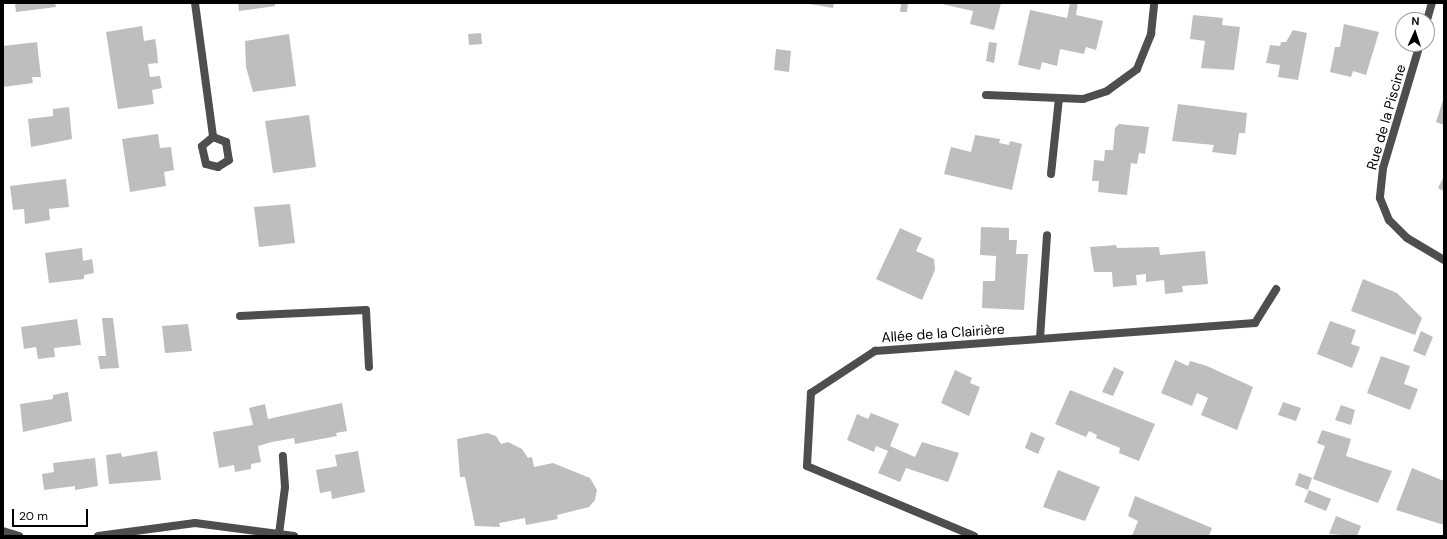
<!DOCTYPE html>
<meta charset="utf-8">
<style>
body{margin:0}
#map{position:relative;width:1447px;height:539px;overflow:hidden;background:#fff;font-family:"DM Sans",sans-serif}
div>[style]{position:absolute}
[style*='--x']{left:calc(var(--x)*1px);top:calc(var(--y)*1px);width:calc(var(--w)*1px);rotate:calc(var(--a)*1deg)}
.building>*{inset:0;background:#bebebe}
.lane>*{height:8px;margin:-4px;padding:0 4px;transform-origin:4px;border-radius:4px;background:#4e4e4e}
.street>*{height:8px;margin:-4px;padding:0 4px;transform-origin:4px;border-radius:4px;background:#4e4e4e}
span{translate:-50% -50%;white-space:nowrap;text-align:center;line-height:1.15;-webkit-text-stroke:3px #fff;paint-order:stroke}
.street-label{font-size:14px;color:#000}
.frame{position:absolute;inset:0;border:4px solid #000;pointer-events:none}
.north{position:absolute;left:1395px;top:12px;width:40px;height:40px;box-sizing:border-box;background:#fff;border:1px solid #999;border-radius:50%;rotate:3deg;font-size:11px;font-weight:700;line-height:16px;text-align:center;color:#000}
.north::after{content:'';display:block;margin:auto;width:14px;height:18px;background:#000;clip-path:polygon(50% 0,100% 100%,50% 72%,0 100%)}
.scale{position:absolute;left:12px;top:509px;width:76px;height:18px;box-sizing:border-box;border:2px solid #000;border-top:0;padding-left:5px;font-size:12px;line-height:14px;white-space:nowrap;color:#000;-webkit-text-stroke:3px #fff;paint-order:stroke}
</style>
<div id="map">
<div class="building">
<div style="clip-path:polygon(15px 3px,55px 3px,56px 7px,16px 12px)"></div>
<div style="clip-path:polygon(238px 3px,275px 3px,275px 6px,239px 11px)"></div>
<div style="clip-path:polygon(804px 3px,834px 3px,833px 8px)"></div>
<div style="clip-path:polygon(901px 3px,908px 3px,907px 12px,900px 12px)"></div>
<div style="clip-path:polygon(1001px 3px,994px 30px,970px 24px,973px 11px,942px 4px)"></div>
<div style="clip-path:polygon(1070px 3px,1078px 3px,1076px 15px,1103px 21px,1096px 50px,1086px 47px,1084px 54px,1060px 49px,1057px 66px,1042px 62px,1040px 70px,1018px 65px,1030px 10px,1067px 18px)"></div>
<div style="clip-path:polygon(1193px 15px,1223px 18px,1222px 25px,1240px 27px,1234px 70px,1201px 68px,1205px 41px,1190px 39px)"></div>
<div style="clip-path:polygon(1344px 24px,1379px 32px,1366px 75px,1353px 71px,1351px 77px,1330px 72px,1335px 47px,1340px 47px)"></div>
<div style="clip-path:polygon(142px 26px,144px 41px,155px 39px,157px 51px,158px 63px,148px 64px,150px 77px,160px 76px,162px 88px,152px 90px,154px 104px,118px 109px,106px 32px)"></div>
<div style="clip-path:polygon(1293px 30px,1307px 33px,1298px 80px,1278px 77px,1280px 65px,1266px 63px,1270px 45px,1280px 46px,1281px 42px,1286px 42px)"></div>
<div style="clip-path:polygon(481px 33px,482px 44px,469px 45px,468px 34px)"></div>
<div style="clip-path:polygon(289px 34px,296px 86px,253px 92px,246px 67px,245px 41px)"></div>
<div style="clip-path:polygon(37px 42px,41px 77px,32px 77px,33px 83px,3px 87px,3px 46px)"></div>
<div style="clip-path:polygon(989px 42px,997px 43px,994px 63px,986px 61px)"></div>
<div style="clip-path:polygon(776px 49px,791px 51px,789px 72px,774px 70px)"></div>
<div style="clip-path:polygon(1444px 97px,1444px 125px,1436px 122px)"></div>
<div style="clip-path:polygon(1178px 104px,1247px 113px,1245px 133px,1239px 133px,1236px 155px,1212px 152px,1214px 145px,1172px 141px)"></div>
<div style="clip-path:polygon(69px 107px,72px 139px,31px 147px,28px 119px,53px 116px,53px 109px)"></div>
<div style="clip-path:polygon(309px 115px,316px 167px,273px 173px,265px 121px)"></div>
<div style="clip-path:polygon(1119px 124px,1149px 127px,1145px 154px,1139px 153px,1137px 164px,1131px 163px,1127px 195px,1098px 192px,1099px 181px,1092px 181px,1094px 160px,1104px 161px,1105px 150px,1113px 150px,1115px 128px)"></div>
<div style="clip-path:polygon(158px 134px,160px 148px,171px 147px,174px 170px,164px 172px,166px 186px,130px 192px,122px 139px)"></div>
<div style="clip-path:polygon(975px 135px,1000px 139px,999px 143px,1009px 145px,1010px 141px,1022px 144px,1012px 190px,944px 174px,951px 147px,971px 152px)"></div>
<div style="clip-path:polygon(1444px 176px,1444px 191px,1438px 188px)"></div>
<div style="clip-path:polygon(66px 179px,69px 207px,49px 209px,50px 220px,25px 224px,24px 209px,13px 210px,10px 186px)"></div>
<div style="clip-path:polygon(290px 204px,295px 243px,259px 247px,254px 207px)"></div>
<div style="clip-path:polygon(981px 227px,1009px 228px,1009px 240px,1017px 240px,1016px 254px,1028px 254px,1024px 310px,982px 308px,983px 281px,995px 281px,996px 256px,980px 255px)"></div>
<div style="clip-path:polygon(900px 228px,922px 238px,916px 251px,934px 259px,935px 270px,922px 300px,876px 279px)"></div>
<div style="clip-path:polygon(1116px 245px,1117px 248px,1159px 247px,1160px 255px,1205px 251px,1208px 284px,1182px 286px,1183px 292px,1165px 294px,1164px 280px,1146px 282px,1146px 274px,1136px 275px,1137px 285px,1113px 287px,1112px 272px,1094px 272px,1090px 247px)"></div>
<div style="clip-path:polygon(82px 248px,83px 261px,92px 259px,94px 273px,84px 275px,84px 279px,49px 283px,45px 253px)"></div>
<div style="clip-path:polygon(1363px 279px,1397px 293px,1422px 318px,1415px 335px,1351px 311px)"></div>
<div style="clip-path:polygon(102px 318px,113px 318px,119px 368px,100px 369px,98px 356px,106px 356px)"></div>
<div style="clip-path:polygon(77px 319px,81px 345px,54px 348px,55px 357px,38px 359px,36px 347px,24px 349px,21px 327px)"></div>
<div style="clip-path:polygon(1330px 321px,1356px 330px,1351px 344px,1360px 347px,1352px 368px,1317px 354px)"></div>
<div style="clip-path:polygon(188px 324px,192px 351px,165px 353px,162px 326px)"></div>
<div style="clip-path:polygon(1421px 331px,1433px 337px,1425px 356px,1413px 351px)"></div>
<div style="clip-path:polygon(1381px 356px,1410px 366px,1404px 384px,1418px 389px,1410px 410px,1367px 393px)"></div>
<div style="clip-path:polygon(1175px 360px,1188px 366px,1190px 361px,1207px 366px,1253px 387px,1237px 430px,1201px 415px,1208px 398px,1197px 393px,1192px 406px,1161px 393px)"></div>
<div style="clip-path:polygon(1114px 367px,1124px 372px,1113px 396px,1102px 392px)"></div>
<div style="clip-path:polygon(955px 370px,972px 378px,970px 383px,980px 387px,969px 416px,941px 403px)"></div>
<div style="clip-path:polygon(1070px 390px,1155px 424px,1139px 461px,1119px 453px,1120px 448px,1096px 438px,1097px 435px,1089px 431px,1086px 437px,1055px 424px)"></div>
<div style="clip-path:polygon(68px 392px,72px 421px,23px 432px,20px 404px,53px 399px,53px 395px)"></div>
<div style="clip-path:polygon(1283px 402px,1301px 408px,1296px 421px,1278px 415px)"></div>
<div style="clip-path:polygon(342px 403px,347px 431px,336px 433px,337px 436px,295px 444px,294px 438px,272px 442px,258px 446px,261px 462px,251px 464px,251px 469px,235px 472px,234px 465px,219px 468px,213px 432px,253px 425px,249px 408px,265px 404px,268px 419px)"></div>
<div style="clip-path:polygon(1341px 405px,1355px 410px,1351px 425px,1335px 420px)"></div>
<div style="clip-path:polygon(871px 413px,899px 424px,890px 446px,899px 450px,915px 457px,922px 442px,959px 453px,948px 482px,906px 468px,900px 482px,878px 473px,888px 451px,876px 446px,874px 452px,847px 440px,857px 414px,868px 419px)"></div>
<div style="clip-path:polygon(1322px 430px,1351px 439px,1346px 456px,1392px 471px,1378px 503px,1313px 479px,1325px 446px,1317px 443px)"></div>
<div style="clip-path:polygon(1031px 432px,1045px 438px,1038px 454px,1025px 448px)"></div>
<div style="clip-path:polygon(487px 433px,496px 436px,501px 444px,508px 442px,522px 449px,528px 458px,532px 457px,534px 467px,553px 463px,590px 478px,597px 490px,595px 500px,589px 507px,557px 515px,558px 519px,526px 525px,525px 518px,499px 523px,500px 527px,475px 526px,465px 477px,460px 477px,457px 439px)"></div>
<div style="clip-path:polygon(157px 451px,161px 480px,109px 484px,106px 455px,121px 453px,122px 457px)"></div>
<div style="clip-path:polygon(358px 451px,365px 492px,332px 499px,331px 491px,320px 493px,316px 470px,337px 466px,335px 455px)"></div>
<div style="clip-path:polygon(95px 458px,98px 486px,75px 490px,75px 486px,44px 490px,42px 474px,54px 472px,53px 463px)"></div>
<div style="clip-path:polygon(1412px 468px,1444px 481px,1444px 525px,1396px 510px)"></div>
<div style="clip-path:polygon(1058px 470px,1100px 487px,1085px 521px,1043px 507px)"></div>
<div style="clip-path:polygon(1299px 473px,1312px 478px,1308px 490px,1295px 485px)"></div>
<div style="clip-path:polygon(1309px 490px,1331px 499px,1326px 511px,1304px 502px)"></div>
<div style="clip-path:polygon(1135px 496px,1212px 528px,1209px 536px,1132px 536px,1138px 521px,1128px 516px)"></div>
<div style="clip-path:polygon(1336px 516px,1361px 526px,1357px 536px,1329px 534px)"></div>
</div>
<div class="lane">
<div style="--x:1051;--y:174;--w:76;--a:-84"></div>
<div style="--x:1040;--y:338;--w:103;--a:-86.1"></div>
</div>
<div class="street">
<div style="--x:195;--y:3;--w:135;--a:82.3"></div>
<div style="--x:1427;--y:20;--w:18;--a:-74"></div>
<div style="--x:1420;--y:44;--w:129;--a:106.6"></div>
<div style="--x:1383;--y:168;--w:30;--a:96"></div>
<div style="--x:1380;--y:198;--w:24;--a:68"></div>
<div style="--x:1389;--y:220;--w:25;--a:45"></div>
<div style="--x:1407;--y:238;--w:43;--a:30.7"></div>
<div style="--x:986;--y:95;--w:97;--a:2.4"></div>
<div style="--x:1083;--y:99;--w:25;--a:-18"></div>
<div style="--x:1107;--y:91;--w:37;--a:-36"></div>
<div style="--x:1137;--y:69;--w:38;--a:-68"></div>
<div style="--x:1151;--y:34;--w:31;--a:-84"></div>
<div style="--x:213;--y:137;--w:14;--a:21"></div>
<div style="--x:226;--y:142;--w:18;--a:81"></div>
<div style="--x:229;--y:160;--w:13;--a:148"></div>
<div style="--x:218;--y:167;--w:12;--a:-166"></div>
<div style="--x:206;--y:164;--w:18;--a:-103"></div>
<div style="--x:202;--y:146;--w:14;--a:-39"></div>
<div style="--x:240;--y:316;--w:126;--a:-2.7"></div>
<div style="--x:366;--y:310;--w:57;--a:87"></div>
<div style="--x:3;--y:531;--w:17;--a:17"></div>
<div style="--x:279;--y:534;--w:47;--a:-82.7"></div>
<div style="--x:285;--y:487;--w:31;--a:-94"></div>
<div style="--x:98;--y:536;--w:98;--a:-7.6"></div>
<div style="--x:195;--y:523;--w:100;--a:7.5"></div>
<div style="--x:974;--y:536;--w:181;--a:-157.3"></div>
<div style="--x:807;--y:466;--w:73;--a:-86.9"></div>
<div style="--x:811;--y:393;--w:77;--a:-33.3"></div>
<div style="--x:875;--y:351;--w:381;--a:-4.2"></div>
<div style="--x:1255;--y:323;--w:40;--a:-58"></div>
</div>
<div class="street-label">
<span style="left:1386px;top:117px;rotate:-74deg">Rue de la Piscine</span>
<span style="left:943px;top:333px;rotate:-4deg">Allée de la Clairière</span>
</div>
<div class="frame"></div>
<div class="north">N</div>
<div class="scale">20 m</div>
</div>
